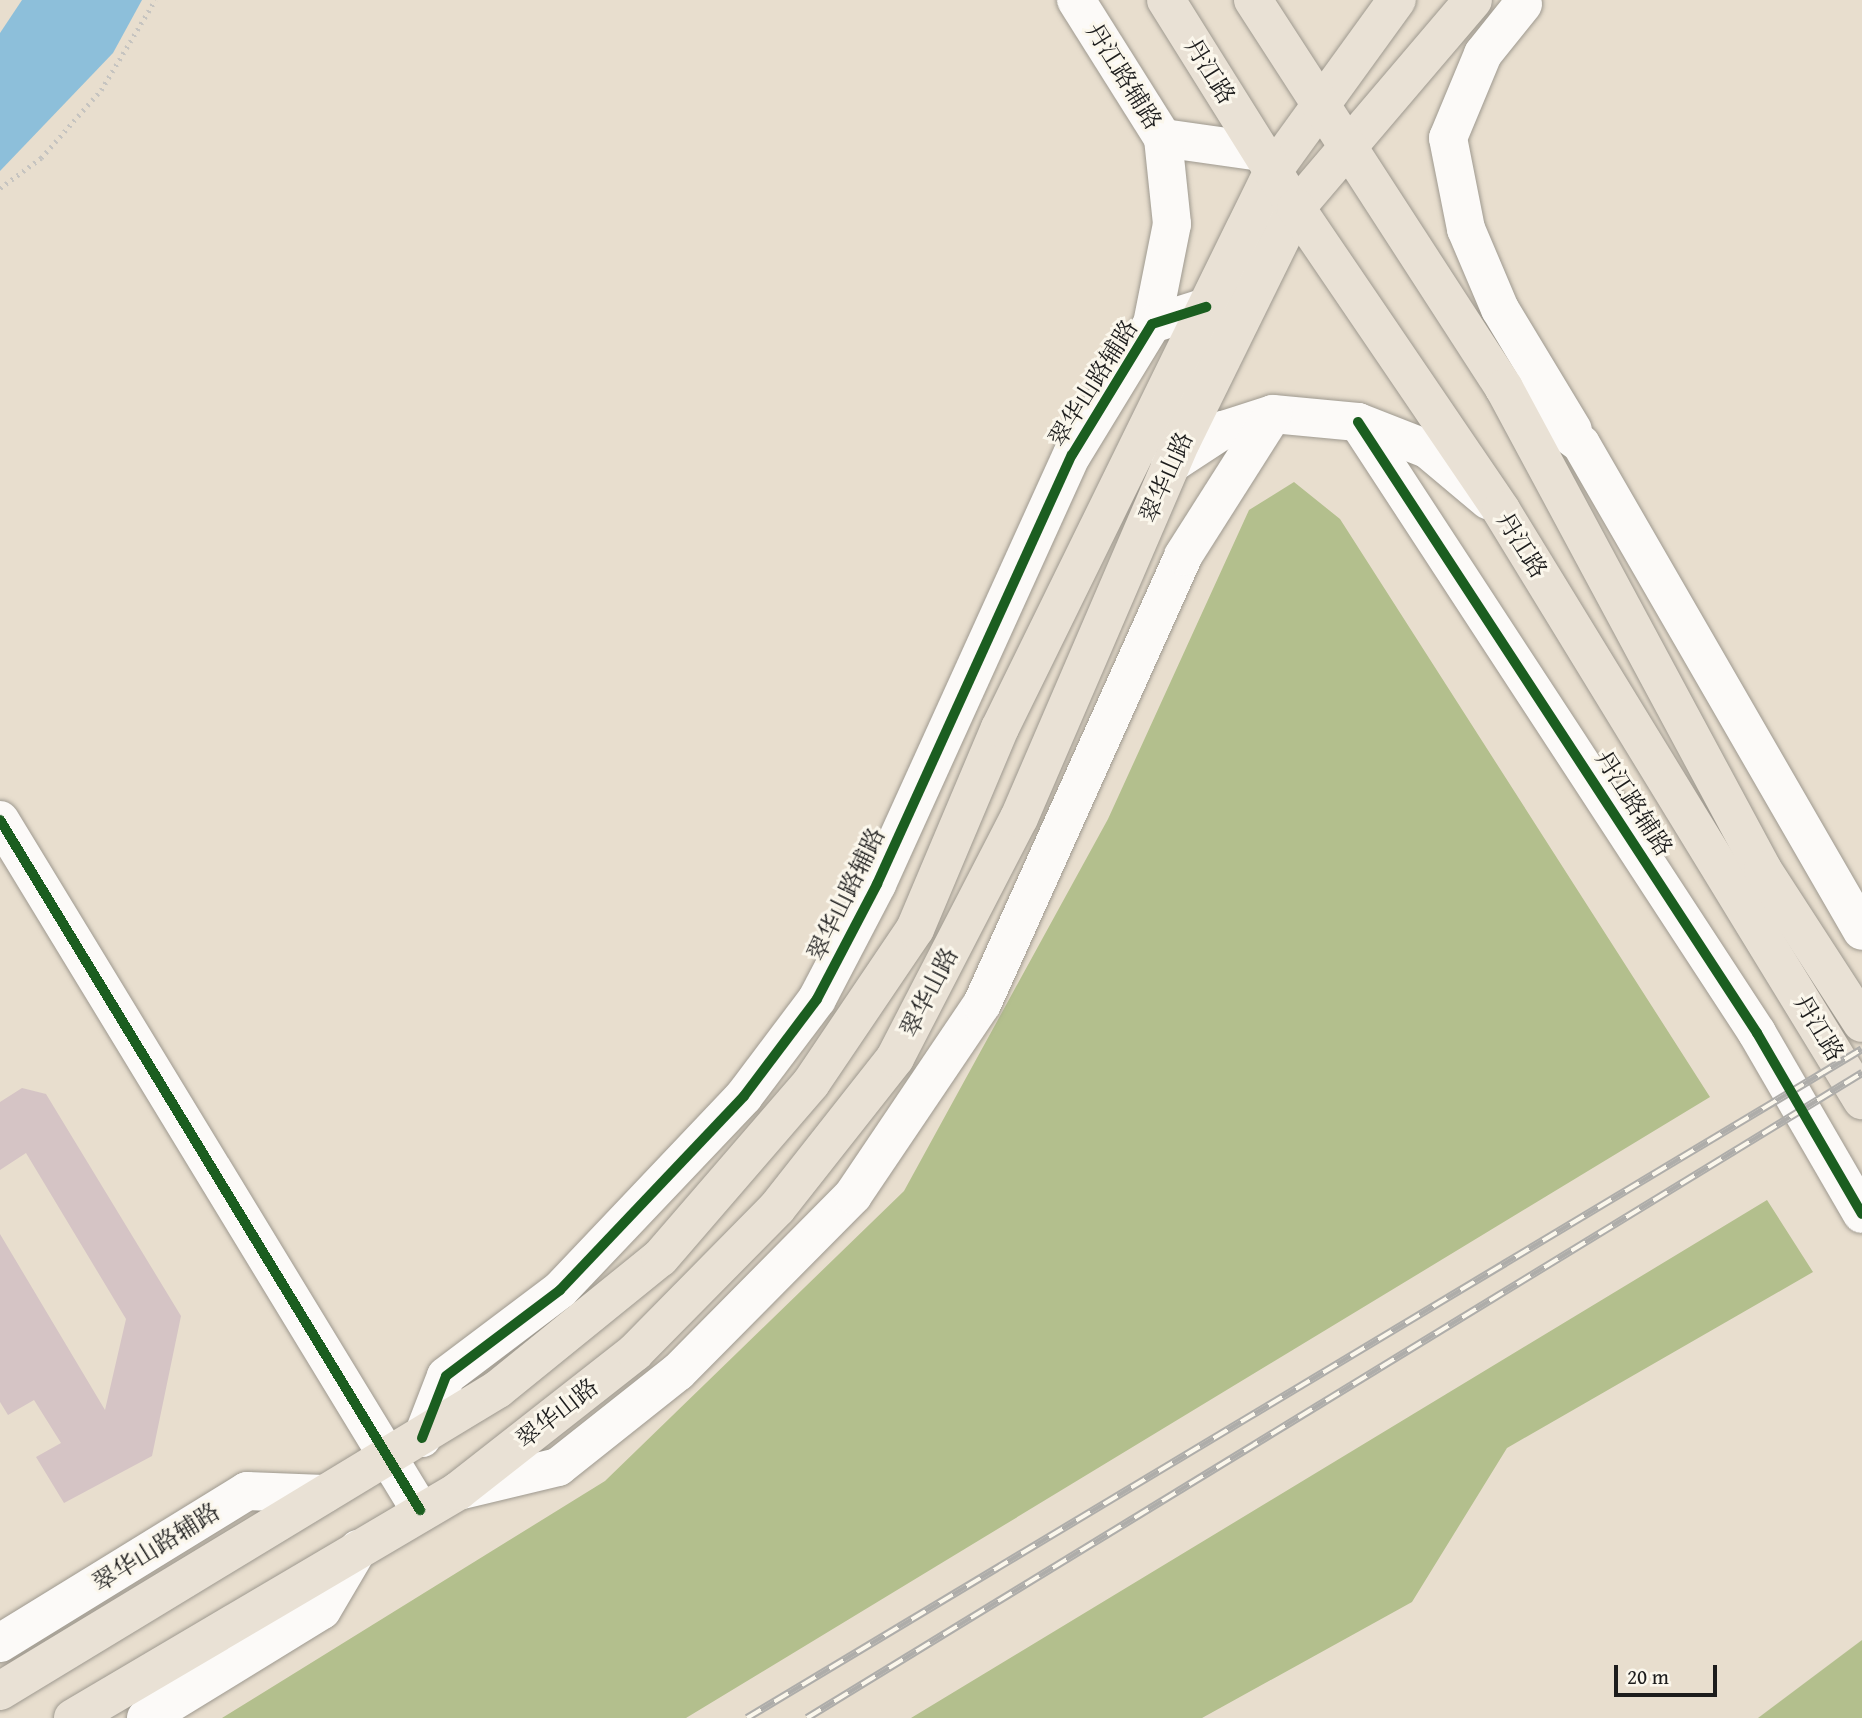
<!DOCTYPE html>
<meta charset="utf-8">
<style>
body{margin:0}
#map{position:relative;width:1862px;height:1718px;overflow:hidden;background:#e8dece;font-family:"Gentium Book Plus","Noto Serif SC",serif}
div>[style]{position:absolute}
[style*='--x']{left:calc(var(--x)*1px);top:calc(var(--y)*1px);width:calc(var(--w)*1px);rotate:calc(var(--a)*1deg)}
.forest>*{inset:0;background:#b3bf8d}
.water>*{inset:0;background:#8dbfda}
.building>*{inset:0;background:#d5c4c5}
.path>*{height:4.5px;margin-top:-2.25px;transform-origin:0;background:repeating-linear-gradient(90deg,#c6c4c0 0 2px,transparent 0 7px)}
.roads{filter:drop-shadow(0 0 2px #9e998f) drop-shadow(0 0 2px #9e998f)}
.minor>*{height:38px;margin:-19px;padding:0 19px;transform-origin:19px;border-radius:19px;background:#fcfaf8}
.major>*{height:38px;margin:-19px;padding:0 19px;transform-origin:19px;border-radius:19px;background:#e9e1d5}
.highway>*{height:38px;margin:-19px;padding:0 19px;transform-origin:19px;border-radius:19px;background:#e9e1d5}
.rail>*{height:8px;margin-top:-4px;transform-origin:0;background:repeating-linear-gradient(90deg,#fbf7ec 0 16px,#aeadaa 0 32px);box-sizing:border-box;border-block:2px solid #aeadaa}
.cycleway>*{height:10px;margin:-5px;padding:0 5px;transform-origin:5px;border-radius:5px;background:#1b5e20}
span{translate:-50% -50%;white-space:nowrap;text-align:center;line-height:1.15;-webkit-text-stroke:6px #fbf7ec;paint-order:stroke}
.street-label{font-size:24px;color:#1c1c1c}
.scale{position:absolute;left:1614px;top:1665px;width:103px;height:32px;box-sizing:border-box;border:4px solid #1c1c1c;border-top:0;padding-left:9px;font-size:21px;line-height:24px;white-space:nowrap;color:#1c1c1c;-webkit-text-stroke:5px #fbf7ec;paint-order:stroke}
</style>
<div id="map">
<div class="forest">
<div style="clip-path:polygon(1294px 482px,1340px 519px,1710px 1097px,686px 1718px,222px 1718px,605px 1481px,904px 1191px,1108px 819px,1249px 510px)"></div>
<div style="clip-path:polygon(1767px 1200px,1813px 1272px,1507px 1448px,1412px 1602px,1202px 1718px,911px 1718px)"></div>
<div style="clip-path:polygon(1862px 1640px,1862px 1718px,1758px 1718px)"></div>
</div>
<div class="water">
<div style="clip-path:polygon(22px 0,142px 0,113px 53px,0 171px,0 33px)"></div>
</div>
<div class="building">
<div style="clip-path:polygon(22px 1088px,46px 1094px,181px 1316px,152px 1456px,64px 1503px,36px 1457px,61px 1443px,34px 1400px,8px 1415px,0 1402px,0 1234px,105px 1410px,126px 1319px,26px 1153px,0 1170px,0 1102px)"></div>
</div>
<div class="path">
<div style="--x:0;--y:188;--w:51;--a:-36.2"></div>
<div style="--x:41;--y:158;--w:91;--a:-48.6"></div>
<div style="--x:101;--y:90;--w:105;--a:-59"></div>
</div>
<div class="roads">
<div class="minor">
<div style="--x:1076;--y:0;--w:163;--a:57.8"></div>
<div style="--x:1163;--y:138;--w:99;--a:8.1"></div>
<div style="--x:1523;--y:4;--w:64;--a:128.7"></div>
<div style="--x:1483;--y:54;--w:91;--a:112.6"></div>
<div style="--x:1448;--y:138;--w:93;--a:78.8"></div>
<div style="--x:1466;--y:229;--w:87;--a:67"></div>
<div style="--x:1500;--y:309;--w:141;--a:58.9"></div>
<div style="--x:1152;--y:324;--w:102;--a:-78.7"></div>
<div style="--x:1172;--y:224;--w:86;--a:-96"></div>
<div style="--x:1504;--y:388;--w:95;--a:36"></div>
<div style="--x:1581;--y:444;--w:562;--a:60.01"></div>
<div style="--x:1358;--y:422;--w:730;--a:56.85"></div>
<div style="--x:1757;--y:1033;--w:209;--a:59.9"></div>
<div style="--x:1170;--y:465;--w:64;--a:-33.4"></div>
<div style="--x:1223;--y:430;--w:52;--a:-17.7"></div>
<div style="--x:1273;--y:414;--w:85;--a:5.4"></div>
<div style="--x:1358;--y:422;--w:74;--a:21.4"></div>
<div style="--x:1427;--y:449;--w:80;--a:39.9"></div>
<div style="--x:0;--y:820;--w:808;--a:58.67"></div>
<div style="--x:422;--y:1438;--w:66;--a:-68.8"></div>
<div style="--x:446;--y:1376;--w:143;--a:-37"></div>
<div style="--x:560;--y:1290;--w:267;--a:-46.5"></div>
<div style="--x:744;--y:1096;--w:121;--a:-53"></div>
<div style="--x:817;--y:999;--w:130;--a:-62.4"></div>
<div style="--x:877;--y:884;--w:471;--a:-65.6"></div>
<div style="--x:1072;--y:455;--w:153;--a:-58.6"></div>
<div style="--x:1152;--y:324;--w:57;--a:-17.5"></div>
<div style="--x:458;--y:1491;--w:103;--a:-13.5"></div>
<div style="--x:558;--y:1467;--w:153;--a:-38.4"></div>
<div style="--x:678;--y:1372;--w:249;--a:-45.3"></div>
<div style="--x:853;--y:1195;--w:230;--a:-56"></div>
<div style="--x:982;--y:1004;--w:491;--a:-65.8"></div>
<div style="--x:1183;--y:556;--w:168;--a:-57.6"></div>
<div style="--x:0;--y:1643;--w:290;--a:-31.6"></div>
<div style="--x:247;--y:1491;--w:77;--a:2.2"></div>
<div style="--x:146;--y:1718;--w:206;--a:-31.5"></div>
<div style="--x:322;--y:1610;--w:71;--a:-59.5"></div>
</div>
<div class="major">
<div style="--x:0;--y:1691;--w:582;--a:-31.23"></div>
<div style="--x:498;--y:1389;--w:208;--a:-39"></div>
<div style="--x:660;--y:1258;--w:231;--a:-49.2"></div>
<div style="--x:811;--y:1083;--w:186;--a:-56"></div>
<div style="--x:915;--y:929;--w:218;--a:-67.1"></div>
<div style="--x:1000;--y:728;--w:620;--a:-63.89"></div>
<div style="--x:1273;--y:171;--w:211;--a:-54.1"></div>
<div style="--x:73;--y:1718;--w:447;--a:-30.5"></div>
<div style="--x:458;--y:1491;--w:225;--a:-38.1"></div>
<div style="--x:635;--y:1352;--w:202;--a:-45.4"></div>
<div style="--x:777;--y:1208;--w:191;--a:-51.8"></div>
<div style="--x:895;--y:1058;--w:270;--a:-62.7"></div>
<div style="--x:1019;--y:818;--w:412;--a:-66.7"></div>
<div style="--x:1182;--y:440;--w:258;--a:-63.8"></div>
<div style="--x:1296;--y:208;--w:273;--a:-49.6"></div>
</div>
<div class="highway">
<div style="--x:1166;--y:0;--w:245;--a:58"></div>
<div style="--x:1296;--y:208;--w:365;--a:55.8"></div>
<div style="--x:1501;--y:510;--w:692;--a:58.54"></div>
<div style="--x:1253;--y:0;--w:462;--a:57.1"></div>
<div style="--x:1504;--y:388;--w:547;--a:61.75"></div>
<div style="--x:1763;--y:870;--w:182;--a:57.1"></div>
</div>
</div>
<div class="rail">
<div style="--x:747;--y:1718;--w:1300;--a:-30.96"></div>
<div style="--x:807;--y:1718;--w:1237;--a:-31.44"></div>
</div>
<div class="cycleway">
<div style="--x:1358;--y:422;--w:730;--a:56.85"></div>
<div style="--x:1757;--y:1033;--w:209;--a:59.9"></div>
<div style="--x:0;--y:820;--w:808;--a:58.67"></div>
<div style="--x:422;--y:1438;--w:66;--a:-68.8"></div>
<div style="--x:446;--y:1376;--w:143;--a:-37"></div>
<div style="--x:560;--y:1290;--w:267;--a:-46.5"></div>
<div style="--x:744;--y:1096;--w:121;--a:-53"></div>
<div style="--x:817;--y:999;--w:130;--a:-62.4"></div>
<div style="--x:877;--y:884;--w:471;--a:-65.6"></div>
<div style="--x:1072;--y:455;--w:153;--a:-58.6"></div>
<div style="--x:1152;--y:324;--w:57;--a:-17.5"></div>
</div>
<div class="street-label">
<span style="left:1210px;top:71px;rotate:58deg">丹江路</span>
<span style="left:1124px;top:76px;rotate:58deg">丹江路辅路</span>
<span style="left:1093px;top:383px;rotate:-58deg">翠华山路辅路</span>
<span style="left:1166px;top:477px;rotate:-66deg">翠华山路</span>
<span style="left:1522px;top:545px;rotate:58deg">丹江路</span>
<span style="left:1634px;top:803px;rotate:57deg">丹江路辅路</span>
<span style="left:846px;top:894px;rotate:-64deg">翠华山路辅路</span>
<span style="left:929px;top:992px;rotate:-63deg">翠华山路</span>
<span style="left:1819px;top:1028px;rotate:59deg">丹江路</span>
<span style="left:557px;top:1413px;rotate:-38deg">翠华山路</span>
<span style="left:156px;top:1547px;rotate:-32deg">翠华山路辅路</span>
</div>
<div class="scale">20 m</div>
</div>
